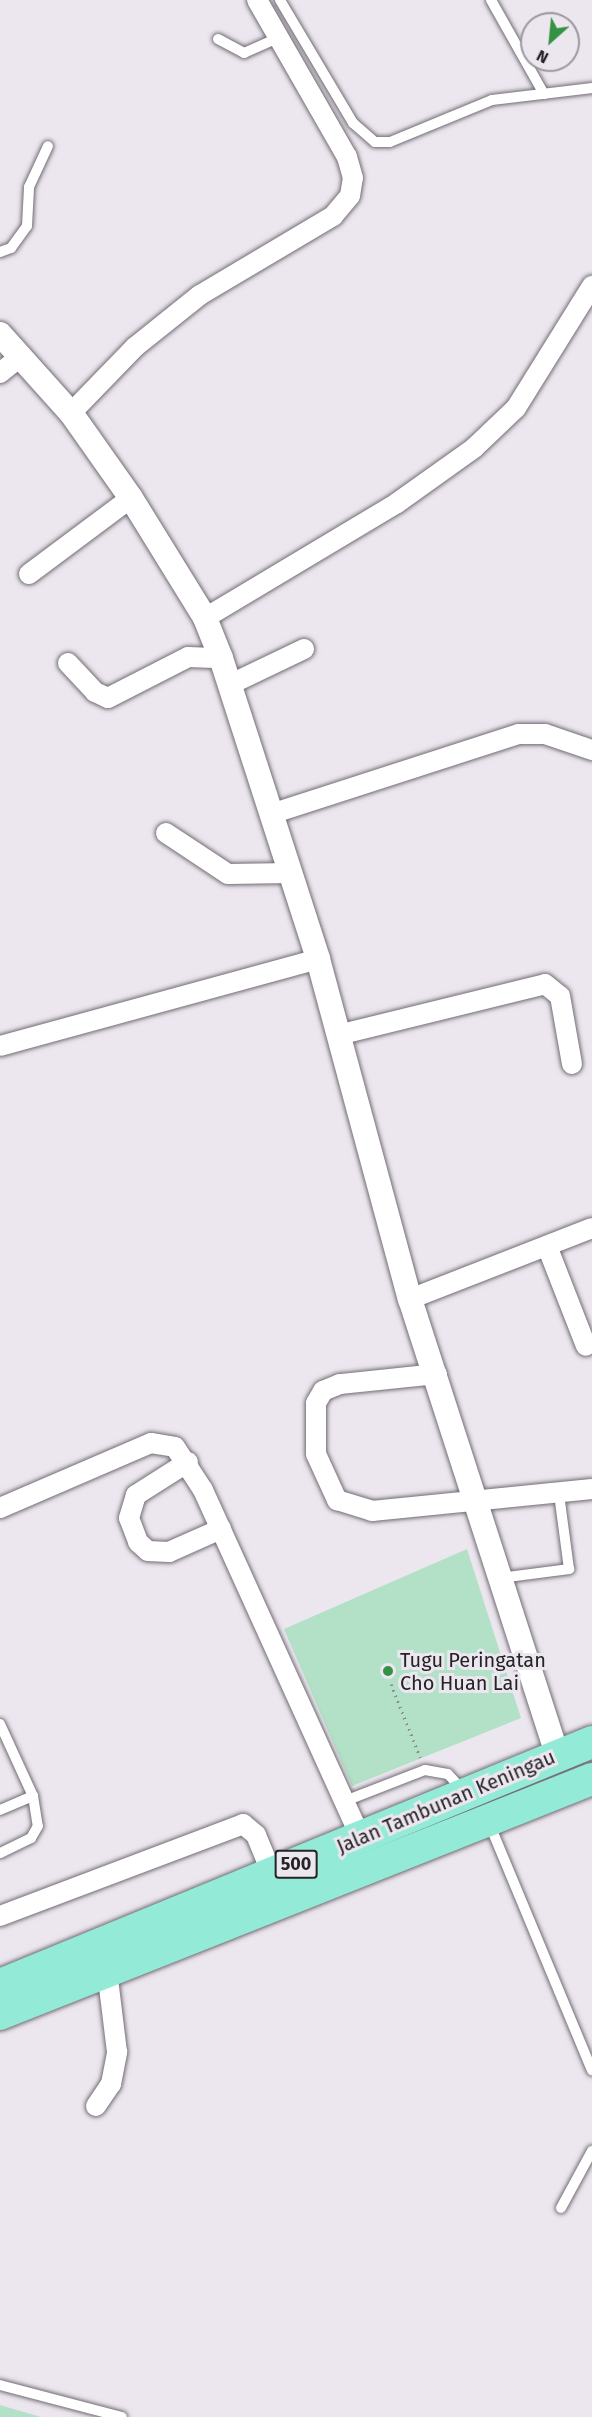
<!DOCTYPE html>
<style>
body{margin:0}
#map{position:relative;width:592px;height:2417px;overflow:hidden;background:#ece6ef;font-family:"Fira Sans",sans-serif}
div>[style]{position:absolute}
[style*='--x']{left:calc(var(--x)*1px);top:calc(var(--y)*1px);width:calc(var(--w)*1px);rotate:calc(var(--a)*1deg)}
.green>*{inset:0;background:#b2e1c7}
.path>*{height:3px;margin-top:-1.5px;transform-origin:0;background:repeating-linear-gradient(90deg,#8d898f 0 1.5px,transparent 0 6px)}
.roads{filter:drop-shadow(0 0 2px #726c74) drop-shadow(0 0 2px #726c74)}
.service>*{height:10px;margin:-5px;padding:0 5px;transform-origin:5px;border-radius:5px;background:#fff}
.minor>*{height:20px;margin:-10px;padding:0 10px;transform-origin:10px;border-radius:10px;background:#fff}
.tertiary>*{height:24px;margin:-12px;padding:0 12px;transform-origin:12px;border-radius:12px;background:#fff}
.primary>*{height:32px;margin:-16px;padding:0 16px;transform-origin:16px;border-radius:16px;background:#93ead6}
.dots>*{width:16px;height:16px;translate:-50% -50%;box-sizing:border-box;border:3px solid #ece6ef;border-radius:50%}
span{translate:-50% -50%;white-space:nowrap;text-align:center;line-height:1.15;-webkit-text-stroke:6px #ece6ef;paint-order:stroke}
.shield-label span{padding:2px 4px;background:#ece6ef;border:2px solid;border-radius:4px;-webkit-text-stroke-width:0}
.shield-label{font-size:18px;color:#252326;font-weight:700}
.poi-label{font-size:20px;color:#252326}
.left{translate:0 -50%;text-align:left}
.street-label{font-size:20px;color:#252326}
.north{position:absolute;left:520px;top:12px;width:60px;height:60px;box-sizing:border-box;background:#ece6ef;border:2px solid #9c989f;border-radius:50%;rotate:207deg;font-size:16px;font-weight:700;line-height:24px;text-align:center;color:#252326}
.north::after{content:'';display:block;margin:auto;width:21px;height:27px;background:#349244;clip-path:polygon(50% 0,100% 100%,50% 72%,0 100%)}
</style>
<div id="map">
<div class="green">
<div style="clip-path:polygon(467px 1549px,521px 1718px,352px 1786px,284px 1629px)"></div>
<div style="clip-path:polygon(0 2405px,41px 2417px,0 2417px)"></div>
</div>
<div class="path">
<div style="--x:391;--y:1684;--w:79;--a:68.3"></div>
</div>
<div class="roads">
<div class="service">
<div style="--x:280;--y:0;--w:143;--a:59.3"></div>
<div style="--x:353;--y:123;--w:29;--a:41"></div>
<div style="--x:375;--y:142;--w:15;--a:0"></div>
<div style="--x:390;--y:142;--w:110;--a:-22.4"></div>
<div style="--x:492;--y:100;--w:101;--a:-6.8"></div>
<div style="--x:491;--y:0;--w:108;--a:60.6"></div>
<div style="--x:218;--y:39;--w:30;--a:28"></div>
<div style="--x:244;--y:53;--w:37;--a:-24"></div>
<div style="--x:0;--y:252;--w:12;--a:-20"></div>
<div style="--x:11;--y:248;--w:27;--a:-54"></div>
<div style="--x:27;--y:226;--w:39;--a:-87"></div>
<div style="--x:29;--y:187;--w:45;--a:-65.1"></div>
<div style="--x:500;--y:1578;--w:70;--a:-7.4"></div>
<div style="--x:569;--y:1569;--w:76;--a:-97.6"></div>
<div style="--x:0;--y:1724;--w:79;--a:65.4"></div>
<div style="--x:33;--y:1796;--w:30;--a:81"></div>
<div style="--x:38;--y:1826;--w:14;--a:120"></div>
<div style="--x:31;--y:1838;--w:34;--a:154"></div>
<div style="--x:345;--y:1801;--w:86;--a:-21.2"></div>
<div style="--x:425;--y:1770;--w:23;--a:10"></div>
<div style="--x:448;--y:1774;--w:24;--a:48"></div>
<div style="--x:0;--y:1810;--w:36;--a:-23"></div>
<div style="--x:489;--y:1823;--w:268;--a:67.4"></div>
<div style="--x:561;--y:2208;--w:65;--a:-61.5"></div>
<div style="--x:0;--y:2385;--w:126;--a:14.7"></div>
</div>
<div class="minor">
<div style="--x:0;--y:373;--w:28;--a:-39"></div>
<div style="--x:71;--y:413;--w:92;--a:-45.9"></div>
<div style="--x:135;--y:347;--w:83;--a:-38.7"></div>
<div style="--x:200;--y:295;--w:155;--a:-30.7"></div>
<div style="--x:333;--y:216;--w:26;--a:-50"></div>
<div style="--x:350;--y:196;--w:18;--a:-81"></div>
<div style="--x:353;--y:178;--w:22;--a:-106"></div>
<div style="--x:347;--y:157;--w:181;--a:-119.8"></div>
<div style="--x:29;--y:574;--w:127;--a:-36.7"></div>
<div style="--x:205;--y:618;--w:224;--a:-30.9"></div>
<div style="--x:397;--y:503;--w:95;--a:-35.5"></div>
<div style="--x:474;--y:448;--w:58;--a:-43.6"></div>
<div style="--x:516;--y:408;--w:144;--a:-58.1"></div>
<div style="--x:68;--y:663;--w:40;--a:47"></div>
<div style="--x:95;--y:692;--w:14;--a:25"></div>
<div style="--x:108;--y:698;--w:90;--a:-27.1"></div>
<div style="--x:188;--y:657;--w:33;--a:2"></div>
<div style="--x:231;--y:684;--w:81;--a:-25.6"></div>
<div style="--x:274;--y:813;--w:257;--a:-17.9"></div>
<div style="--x:519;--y:734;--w:26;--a:0"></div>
<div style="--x:545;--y:734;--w:50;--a:18.8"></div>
<div style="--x:166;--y:833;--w:74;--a:33.5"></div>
<div style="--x:228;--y:874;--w:63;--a:-0.9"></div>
<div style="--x:338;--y:1035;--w:213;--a:-13.8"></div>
<div style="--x:545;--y:984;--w:19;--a:39"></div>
<div style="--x:560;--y:996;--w:69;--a:80"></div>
<div style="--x:0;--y:1046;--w:330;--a:-15.3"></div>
<div style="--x:547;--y:1246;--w:107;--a:68.7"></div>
<div style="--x:410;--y:1299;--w:195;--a:-21.3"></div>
<div style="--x:437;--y:1374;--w:98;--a:174.1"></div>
<div style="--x:340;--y:1384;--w:18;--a:158"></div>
<div style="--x:323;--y:1391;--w:14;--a:120"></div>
<div style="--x:316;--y:1403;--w:51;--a:90"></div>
<div style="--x:316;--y:1454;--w:51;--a:65.5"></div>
<div style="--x:337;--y:1500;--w:37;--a:17"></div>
<div style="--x:372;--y:1511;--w:221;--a:-5.7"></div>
<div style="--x:188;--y:1462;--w:62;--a:147.6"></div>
<div style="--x:136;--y:1495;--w:24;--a:107"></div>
<div style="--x:129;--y:1518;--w:26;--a:69"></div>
<div style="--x:138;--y:1542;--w:13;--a:42"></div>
<div style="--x:148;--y:1551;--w:21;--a:3"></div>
<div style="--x:169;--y:1552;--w:57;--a:-23.9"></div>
<div style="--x:0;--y:1508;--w:164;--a:-23.3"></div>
<div style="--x:151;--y:1443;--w:24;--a:9"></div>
<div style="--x:175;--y:1447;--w:51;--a:56.9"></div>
<div style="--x:203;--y:1490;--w:383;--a:65.6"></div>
<div style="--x:0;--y:1916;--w:260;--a:-20.7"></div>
<div style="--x:243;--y:1824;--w:17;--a:40"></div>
<div style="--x:256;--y:1835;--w:42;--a:67.7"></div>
<div style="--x:96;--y:2106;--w:27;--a:-56"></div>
<div style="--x:111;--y:2084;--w:33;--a:-79"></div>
<div style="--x:117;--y:2052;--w:82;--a:-97"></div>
</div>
<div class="tertiary">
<div style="--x:0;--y:334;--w:106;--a:48.1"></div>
<div style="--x:71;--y:413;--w:104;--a:54.8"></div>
<div style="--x:131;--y:498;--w:141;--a:58.3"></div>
<div style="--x:205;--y:618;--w:43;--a:68.2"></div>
<div style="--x:221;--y:658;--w:316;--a:72.1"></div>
<div style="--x:318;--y:959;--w:352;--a:74.9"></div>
<div style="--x:410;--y:1299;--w:480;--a:72.1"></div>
</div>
<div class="primary">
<div style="--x:0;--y:1985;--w:640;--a:-22.32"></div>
<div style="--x:0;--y:2014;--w:637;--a:-21.65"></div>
</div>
</div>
<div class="dots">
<div style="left:388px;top:1671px;background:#349244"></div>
</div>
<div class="shield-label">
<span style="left:296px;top:1864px">500</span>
</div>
<div class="poi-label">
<span class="left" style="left:400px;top:1672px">Tugu Peringatan<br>Cho Huan Lai</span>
</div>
<div class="street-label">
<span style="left:446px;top:1802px;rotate:-23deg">Jalan Tambunan Keningau</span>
</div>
<div class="north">N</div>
</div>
